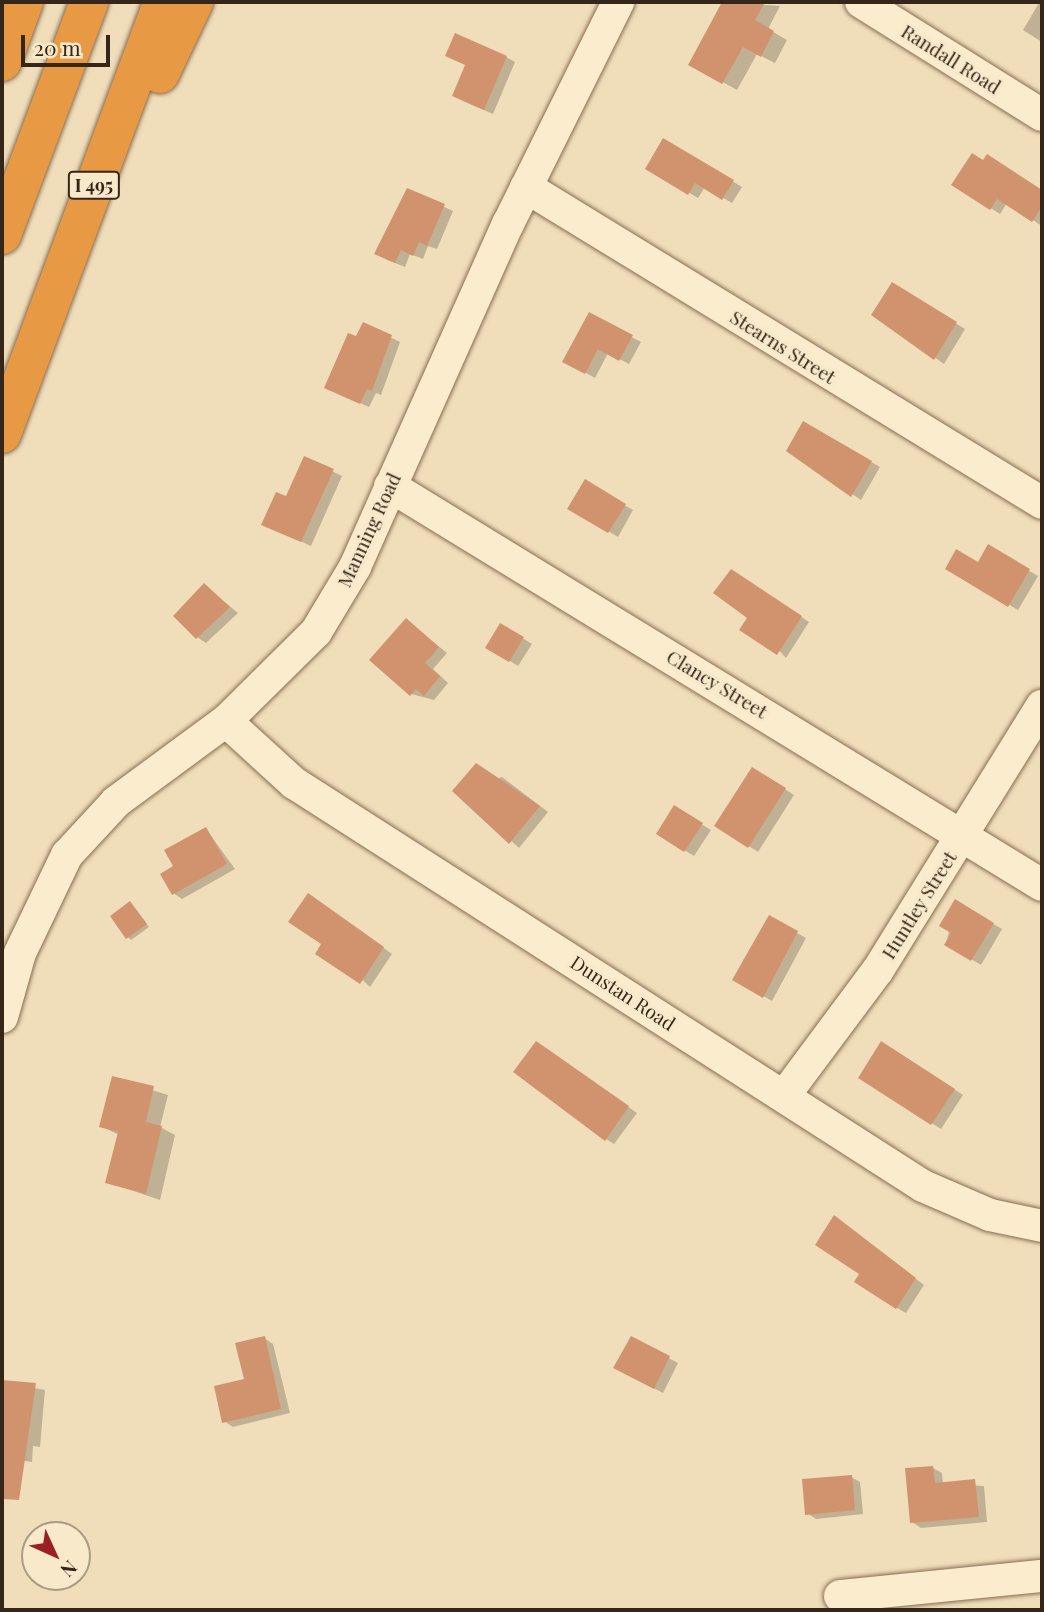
<!DOCTYPE html>
<style>
body{margin:0}
#map{position:relative;width:1044px;height:1612px;overflow:hidden;background:#f0deba;font-family:"Playfair Display",serif}
div>[style]{position:absolute}
[style*='--x']{left:calc(var(--x)*1px);top:calc(var(--y)*1px);width:calc(var(--w)*1px);rotate:calc(var(--a)*1deg)}
.shadow>*{inset:0;background:#0003}
.building>*{inset:0;background:#d1936d}
.roads{filter:drop-shadow(0 0 2px #886d53) drop-shadow(0 0 2px #886d53)}
.street>*{height:32px;margin:-16px;padding:0 16px;transform-origin:16px;border-radius:16px;background:#fbeccd}
.highway>*{height:38px;margin:-19px;padding:0 19px;transform-origin:19px;border-radius:19px;background:#e89943}
span{translate:-50% -50%;white-space:nowrap;text-align:center;line-height:1.15;-webkit-text-stroke:7px #f7e9ca;paint-order:stroke}
.shield-label span{padding:2px 5px;background:#f7e9ca;border:2px solid;border-radius:5px;-webkit-text-stroke-width:0}
.shield-label{font-size:18px;color:#36261a;font-weight:700}
.street-label{font-size:19px;color:#36261a}
.frame{position:absolute;inset:0;border:4px solid #36261a;pointer-events:none}
.north{position:absolute;left:21px;top:1521px;width:70px;height:70px;box-sizing:border-box;background:#f7e9ca;border:2px solid #aa9b84;border-radius:50%;rotate:135deg;font-size:19px;font-weight:700;line-height:28px;text-align:center;color:#36261a}
.north::after{content:'';display:block;margin:auto;width:24px;height:32px;background:#9b2025;clip-path:polygon(50% 0,100% 100%,50% 72%,0 100%)}
.scale{position:absolute;left:21px;top:35px;width:89px;height:32px;box-sizing:border-box;border:4px solid #36261a;border-top:0;padding-left:9px;font-size:21px;line-height:24px;white-space:nowrap;color:#36261a;-webkit-text-stroke:5px #f7e9ca;paint-order:stroke}
</style>
<div id="map">
<div class="shadow">
<div style="clip-path:polygon(724px 2px,780px 6px,768px 29px,787px 40px,775px 63px,757px 54px,737px 90px,690px 64px)"></div>
<div style="clip-path:polygon(1039px 3px,1042px 5px,1042px 42px,1023px 30px)"></div>
<div style="clip-path:polygon(506px 57px,515px 62px,493px 114px,463px 101px)"></div>
<div style="clip-path:polygon(664px 140px,742px 187px,732px 203px,705px 187px,698px 198px,647px 168px)"></div>
<div style="clip-path:polygon(984px 162px,997px 162px,1042px 191px,1042px 226px,1007px 203px,1000px 214px,954px 185px)"></div>
<div style="clip-path:polygon(408px 190px,453px 211px,437px 249px,428px 246px,423px 259px,410px 254px,405px 267px,385px 259px)"></div>
<div style="clip-path:polygon(892px 284px,965px 329px,944px 364px,874px 314px)"></div>
<div style="clip-path:polygon(589px 314px,641px 342px,629px 364px,608px 353px,595px 378px,564px 361px)"></div>
<div style="clip-path:polygon(363px 324px,400px 342px,381px 395px,376px 393px,369px 407px,335px 392px)"></div>
<div style="clip-path:polygon(804px 423px,880px 467px,861px 500px,788px 451px)"></div>
<div style="clip-path:polygon(305px 458px,342px 476px,311px 546px,273px 529px)"></div>
<div style="clip-path:polygon(585px 482px,633px 510px,618px 537px,570px 508px)"></div>
<div style="clip-path:polygon(989px 547px,1038px 576px,1018px 610px,947px 569px,978px 564px)"></div>
<div style="clip-path:polygon(739px 576px,809px 622px,786px 658px,749px 618px)"></div>
<div style="clip-path:polygon(204px 585px,238px 613px,206px 643px,197px 637px)"></div>
<div style="clip-path:polygon(406px 620px,447px 653px,433px 669px,448px 683px,434px 700px,411px 694px)"></div>
<div style="clip-path:polygon(501px 625px,532px 644px,518px 666px,487px 647px)"></div>
<div style="clip-path:polygon(762px 774px,794px 795px,758px 852px,716px 825px)"></div>
<div style="clip-path:polygon(502px 777px,548px 812px,519px 848px,455px 791px)"></div>
<div style="clip-path:polygon(675px 808px,711px 830px,694px 856px,658px 834px)"></div>
<div style="clip-path:polygon(206px 829px,235px 869px,182px 899px,173px 893px,176px 867px)"></div>
<div style="clip-path:polygon(317px 900px,392px 954px,370px 987px,324px 944px)"></div>
<div style="clip-path:polygon(956px 902px,1002px 929px,981px 965px,946px 944px)"></div>
<div style="clip-path:polygon(130px 903px,149px 927px,131px 940px,128px 937px)"></div>
<div style="clip-path:polygon(770px 918px,806px 938px,772px 1001px,735px 980px)"></div>
<div style="clip-path:polygon(546px 1048px,637px 1113px,614px 1144px,606px 1139px)"></div>
<div style="clip-path:polygon(891px 1048px,963px 1095px,941px 1129px,860px 1077px)"></div>
<div style="clip-path:polygon(114px 1078px,168px 1095px,160px 1127px,175px 1135px,160px 1200px,107px 1182px,119px 1135px,101px 1126px)"></div>
<div style="clip-path:polygon(843px 1223px,924px 1285px,906px 1313px,897px 1308px)"></div>
<div style="clip-path:polygon(264px 1338px,273px 1344px,290px 1413px,233px 1427px,224px 1421px)"></div>
<div style="clip-path:polygon(632px 1339px,678px 1363px,663px 1393px,624px 1373px)"></div>
<div style="clip-path:polygon(2px 1382px,45px 1390px,40px 1447px,33px 1446px,32px 1462px,11px 1459px,2px 1444px)"></div>
<div style="clip-path:polygon(933px 1468px,942px 1473px,943px 1484px,984px 1486px,987px 1522px,921px 1528px,912px 1522px)"></div>
<div style="clip-path:polygon(851px 1477px,860px 1482px,863px 1514px,816px 1519px,807px 1513px)"></div>
</div>
<div class="building">
<div style="clip-path:polygon(722px 2px,765px 2px,755px 20px,774px 31px,761px 57px,743px 47px,722px 84px,688px 65px)"></div>
<div style="clip-path:polygon(455px 33px,507px 56px,484px 110px,452px 96px,465px 65px,445px 56px)"></div>
<div style="clip-path:polygon(663px 138px,734px 180px,722px 200px,695px 183px,688px 195px,645px 169px)"></div>
<div style="clip-path:polygon(972px 153px,983px 160px,987px 154px,1042px 190px,1042px 206px,1032px 222px,997px 199px,990px 210px,951px 185px)"></div>
<div style="clip-path:polygon(407px 188px,445px 204px,427px 246px,419px 242px,413px 256px,401px 250px,395px 263px,374px 254px)"></div>
<div style="clip-path:polygon(892px 282px,957px 322px,934px 360px,871px 315px)"></div>
<div style="clip-path:polygon(589px 312px,633px 335px,619px 361px,598px 349px,585px 374px,562px 362px)"></div>
<div style="clip-path:polygon(363px 322px,392px 335px,372px 391px,367px 389px,360px 404px,324px 388px,348px 333px,356px 336px)"></div>
<div style="clip-path:polygon(803px 421px,872px 461px,851px 497px,786px 451px)"></div>
<div style="clip-path:polygon(304px 456px,334px 469px,301px 542px,261px 525px,276px 492px,286px 496px)"></div>
<div style="clip-path:polygon(585px 479px,626px 504px,608px 533px,567px 509px)"></div>
<div style="clip-path:polygon(988px 544px,1030px 569px,1008px 607px,945px 569px,956px 549px,978px 562px)"></div>
<div style="clip-path:polygon(731px 569px,802px 616px,777px 655px,739px 630px,747px 618px,713px 593px)"></div>
<div style="clip-path:polygon(204px 583px,230px 607px,196px 639px,173px 616px)"></div>
<div style="clip-path:polygon(406px 618px,439px 647px,425px 663px,440px 676px,424px 696px,416px 689px,410px 696px,369px 660px)"></div>
<div style="clip-path:polygon(500px 623px,524px 637px,509px 662px,485px 648px)"></div>
<div style="clip-path:polygon(476px 763px,540px 806px,509px 844px,452px 791px)"></div>
<div style="clip-path:polygon(752px 767px,786px 788px,748px 848px,714px 826px)"></div>
<div style="clip-path:polygon(674px 805px,703px 823px,684px 852px,656px 834px)"></div>
<div style="clip-path:polygon(206px 827px,227px 864px,172px 895px,160px 874px,173px 866px,164px 850px)"></div>
<div style="clip-path:polygon(308px 893px,384px 947px,360px 984px,315px 954px,321px 944px,288px 922px)"></div>
<div style="clip-path:polygon(955px 899px,994px 923px,971px 961px,944px 945px,951px 933px,939px 926px)"></div>
<div style="clip-path:polygon(130px 901px,147px 924px,126px 939px,110px 916px)"></div>
<div style="clip-path:polygon(769px 915px,798px 931px,763px 998px,732px 980px)"></div>
<div style="clip-path:polygon(536px 1041px,629px 1106px,605px 1141px,513px 1072px)"></div>
<div style="clip-path:polygon(881px 1041px,955px 1089px,931px 1125px,858px 1078px)"></div>
<div style="clip-path:polygon(112px 1076px,154px 1086px,146px 1122px,162px 1126px,146px 1194px,105px 1183px,118px 1132px,99px 1127px)"></div>
<div style="clip-path:polygon(834px 1215px,916px 1278px,896px 1309px,854px 1282px,859px 1274px,815px 1245px)"></div>
<div style="clip-path:polygon(265px 1336px,281px 1409px,222px 1423px,214px 1386px,244px 1379px,235px 1343px)"></div>
<div style="clip-path:polygon(631px 1336px,670px 1356px,654px 1389px,613px 1368px)"></div>
<div style="clip-path:polygon(2px 1380px,36px 1383px,19px 1500px,2px 1499px)"></div>
<div style="clip-path:polygon(933px 1466px,935px 1483px,975px 1479px,979px 1517px,910px 1523px,905px 1468px)"></div>
<div style="clip-path:polygon(852px 1475px,855px 1510px,805px 1515px,802px 1479px)"></div>
</div>
<div class="roads">
<div class="street">
<div style="--x:861;--y:2;--w:213;--a:32"></div>
<div style="--x:526;--y:187;--w:605;--a:31.48"></div>
<div style="--x:390;--y:486;--w:764;--a:31.47"></div>
<div style="--x:226;--y:721;--w:92;--a:42.4"></div>
<div style="--x:294;--y:783;--w:747;--a:32.65"></div>
<div style="--x:923;--y:1186;--w:73;--a:23.4"></div>
<div style="--x:990;--y:1215;--w:53;--a:11.9"></div>
<div style="--x:2;--y:1017;--w:66;--a:-74.3"></div>
<div style="--x:20;--y:953;--w:109;--a:-64.4"></div>
<div style="--x:67;--y:855;--w:72;--a:-47.2"></div>
<div style="--x:116;--y:802;--w:137;--a:-36.4"></div>
<div style="--x:226;--y:721;--w:127;--a:-44.7"></div>
<div style="--x:316;--y:632;--w:76;--a:-59"></div>
<div style="--x:355;--y:567;--w:376;--a:-66"></div>
<div style="--x:508;--y:224;--w:248;--a:-63.6"></div>
<div style="--x:784;--y:1096;--w:157;--a:-53.3"></div>
<div style="--x:878;--y:970;--w:311;--a:-58.2"></div>
<div style="--x:840;--y:1596;--w:203;--a:-5.7"></div>
</div>
<div class="highway">
<div style="--x:2;--y:62;--w:64;--a:-69.9"></div>
<div style="--x:160;--y:74;--w:80;--a:-64.7"></div>
<div style="--x:2;--y:235;--w:249;--a:-69.5"></div>
<div style="--x:2;--y:434;--w:461;--a:-69.6"></div>
</div>
</div>
<div class="shield-label">
<span style="left:94px;top:185px">I 495</span>
</div>
<div class="street-label">
<span style="left:951px;top:59px;rotate:32deg">Randall Road</span>
<span style="left:783px;top:347px;rotate:32deg">Stearns Street</span>
<span style="left:369px;top:530px;rotate:-65deg">Manning Road</span>
<span style="left:717px;top:684px;rotate:31deg">Clancy Street</span>
<span style="left:919px;top:905px;rotate:-58deg">Huntley Street</span>
<span style="left:623px;top:993px;rotate:33deg">Dunstan Road</span>
</div>
<div class="frame"></div>
<div class="north">N</div>
<div class="scale">20 m</div>
</div>
